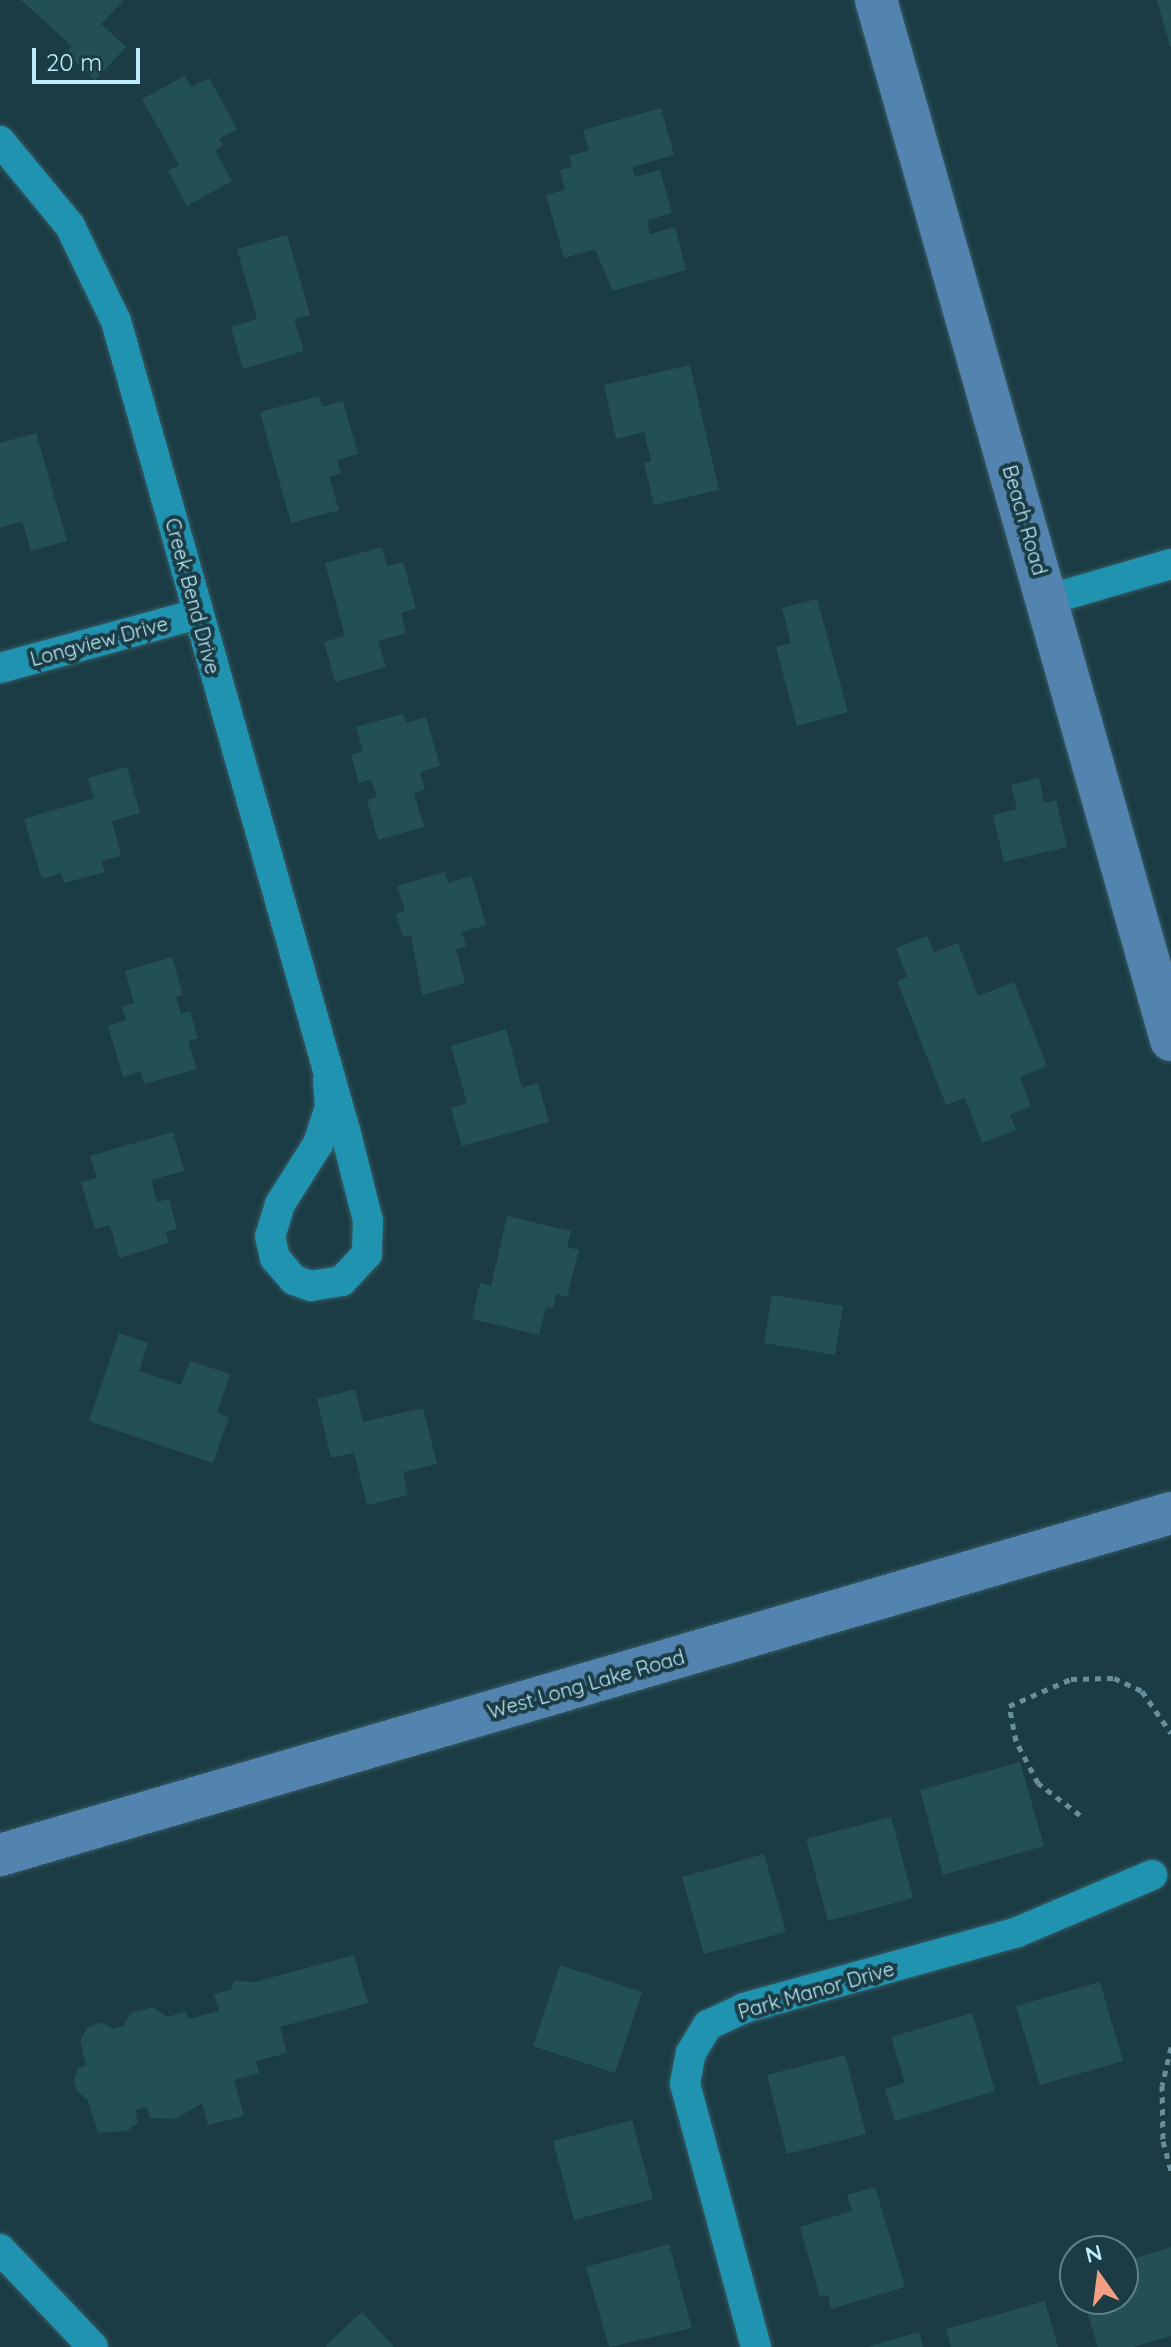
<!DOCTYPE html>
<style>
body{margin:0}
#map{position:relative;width:1171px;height:2347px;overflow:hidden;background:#1b3c45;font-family:Quicksand,sans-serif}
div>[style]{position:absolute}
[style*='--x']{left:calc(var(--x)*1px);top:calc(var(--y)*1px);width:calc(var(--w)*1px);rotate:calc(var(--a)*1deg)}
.building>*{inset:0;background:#235052}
.path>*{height:5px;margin-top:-2.5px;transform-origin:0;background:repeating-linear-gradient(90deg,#678e9a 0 6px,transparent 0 12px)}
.roads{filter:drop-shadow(0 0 2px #365b65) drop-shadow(0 0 2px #365b65)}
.street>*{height:30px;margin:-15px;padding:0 15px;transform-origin:15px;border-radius:15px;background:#1f93af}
.secondary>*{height:42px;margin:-21px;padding:0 21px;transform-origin:21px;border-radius:21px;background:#5384af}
span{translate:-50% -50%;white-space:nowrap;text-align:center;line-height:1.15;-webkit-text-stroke:8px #1b3c45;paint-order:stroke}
.street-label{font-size:20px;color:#bdecfb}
.north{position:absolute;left:1059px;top:2235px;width:80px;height:80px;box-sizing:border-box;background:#1b3c45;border:2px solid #5c828e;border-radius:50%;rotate:346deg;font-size:22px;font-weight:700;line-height:32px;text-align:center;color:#bdecfb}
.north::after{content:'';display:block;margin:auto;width:28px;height:36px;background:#f39f83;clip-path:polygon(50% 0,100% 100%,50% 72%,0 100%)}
.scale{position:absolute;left:32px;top:48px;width:108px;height:36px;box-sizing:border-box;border:4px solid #bdecfb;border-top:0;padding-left:10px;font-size:24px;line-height:28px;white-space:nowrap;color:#bdecfb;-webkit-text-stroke:6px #1b3c45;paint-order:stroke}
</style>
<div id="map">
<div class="building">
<div style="clip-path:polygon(21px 0,124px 0,101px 24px,126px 47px,95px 80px,65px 53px,72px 46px)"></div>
<div style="clip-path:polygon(1157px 0,1171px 0,1171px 46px,1170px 46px)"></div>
<div style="clip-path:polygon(185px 76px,191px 87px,209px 78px,237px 129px,219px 139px,223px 146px,215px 151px,232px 181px,187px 206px,168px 171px,179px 165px,142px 99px)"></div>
<div style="clip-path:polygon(661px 108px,674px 155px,632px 167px,635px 177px,660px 170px,672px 213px,647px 220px,650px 234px,675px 227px,686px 270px,613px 291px,595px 249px,564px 258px,546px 195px,565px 190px,560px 170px,572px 167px,569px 156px,589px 150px,583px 130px)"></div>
<div style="clip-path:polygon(287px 235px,310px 315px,294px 319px,304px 351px,243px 369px,231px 327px,257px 319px,237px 249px)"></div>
<div style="clip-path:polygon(690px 365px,719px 490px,654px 505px,644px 463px,651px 461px,644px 432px,616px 439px,604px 385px)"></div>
<div style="clip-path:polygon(319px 396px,322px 407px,343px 401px,358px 454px,337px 460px,341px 473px,329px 477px,339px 510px,291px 523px,260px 412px)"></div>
<div style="clip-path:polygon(36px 433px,67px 541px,31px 551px,22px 521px,0 528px,0 443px)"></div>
<div style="clip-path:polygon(382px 547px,387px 566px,403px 562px,416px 608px,401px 613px,406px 633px,378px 641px,386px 667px,335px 682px,324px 642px,345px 636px,325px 563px)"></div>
<div style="clip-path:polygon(817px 599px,848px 712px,797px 726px,776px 647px,791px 643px,782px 608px)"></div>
<div style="clip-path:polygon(403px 714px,406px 723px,426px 717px,440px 766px,420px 772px,425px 790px,414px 793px,424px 827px,378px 840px,367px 800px,377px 797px,371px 779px,359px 783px,351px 755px,363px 751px,356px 727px)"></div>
<div style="clip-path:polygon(127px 767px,140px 813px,112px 821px,121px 856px,101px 861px,105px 872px,64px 883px,61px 873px,42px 879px,24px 819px,94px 798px,88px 778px)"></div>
<div style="clip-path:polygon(1039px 778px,1044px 803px,1056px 800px,1067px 847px,1004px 862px,993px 815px,1017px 809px,1011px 785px)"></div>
<div style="clip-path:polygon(445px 872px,448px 883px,472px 876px,486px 925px,462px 932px,466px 946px,456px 949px,465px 983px,422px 995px,411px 935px,403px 937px,396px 914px,405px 911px,397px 886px)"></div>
<div style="clip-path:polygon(927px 936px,934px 952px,958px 943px,978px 996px,1014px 982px,1047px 1066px,1020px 1077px,1031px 1106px,1010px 1115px,1016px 1130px,982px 1143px,965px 1098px,946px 1105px,897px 981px,907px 977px,896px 948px)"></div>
<div style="clip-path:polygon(172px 957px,183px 995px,176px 997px,181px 1014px,190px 1011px,198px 1038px,188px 1041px,197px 1069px,144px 1084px,141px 1071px,123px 1077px,108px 1026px,126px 1020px,122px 1007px,134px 1003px,125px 971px)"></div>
<div style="clip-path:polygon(506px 1029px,522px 1088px,538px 1083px,549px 1122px,462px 1146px,451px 1108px,467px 1103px,451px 1046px)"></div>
<div style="clip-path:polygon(173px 1132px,184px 1171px,151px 1180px,157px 1202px,169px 1199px,177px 1229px,166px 1232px,169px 1243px,119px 1258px,110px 1225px,95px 1229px,81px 1182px,97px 1178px,90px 1156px)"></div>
<div style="clip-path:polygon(507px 1216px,571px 1231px,567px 1247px,579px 1250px,567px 1297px,556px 1294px,553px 1308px,546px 1307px,539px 1335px,472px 1319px,480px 1283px,491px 1286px)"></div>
<div style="clip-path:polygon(772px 1295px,843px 1306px,835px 1355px,764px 1343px)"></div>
<div style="clip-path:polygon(119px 1333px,148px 1343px,139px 1371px,181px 1385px,190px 1361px,230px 1374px,217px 1413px,229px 1417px,213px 1463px,89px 1421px)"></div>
<div style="clip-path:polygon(355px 1389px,363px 1422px,423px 1408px,437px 1464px,403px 1472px,408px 1495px,367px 1505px,354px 1453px,331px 1458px,317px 1399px)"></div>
<div style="clip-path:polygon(1020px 1762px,1044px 1846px,943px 1875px,920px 1790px)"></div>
<div style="clip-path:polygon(891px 1817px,913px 1898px,828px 1921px,806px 1839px)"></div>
<div style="clip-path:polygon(764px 1854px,786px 1932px,704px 1954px,682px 1877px)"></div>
<div style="clip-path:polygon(354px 1955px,368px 2003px,280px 2027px,287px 2053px,256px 2061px,259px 2073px,234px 2080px,244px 2116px,208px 2125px,202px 2103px,176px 2119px,150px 2118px,147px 2107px,135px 2110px,138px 2123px,127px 2131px,98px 2133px,88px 2100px,77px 2091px,74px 2080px,78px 2068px,86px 2066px,80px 2041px,87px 2028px,101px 2022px,113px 2029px,123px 2026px,131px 2013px,154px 2007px,166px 2017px,186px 2012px,188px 2019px,219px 2011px,214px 1994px,231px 1990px,234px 1981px,255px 1982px)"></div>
<div style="clip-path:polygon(560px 1965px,642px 1992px,615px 2073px,533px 2046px)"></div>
<div style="clip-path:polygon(1100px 1982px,1123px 2061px,1040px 2085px,1016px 2006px)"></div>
<div style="clip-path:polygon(972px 2013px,995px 2091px,895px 2121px,885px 2089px,905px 2083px,891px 2037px)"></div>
<div style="clip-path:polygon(845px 2055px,866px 2134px,787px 2154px,767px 2075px)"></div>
<div style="clip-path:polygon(632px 2120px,653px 2199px,574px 2220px,553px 2141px)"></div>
<div style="clip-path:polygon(875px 2187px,905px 2287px,831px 2309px,828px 2295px,820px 2297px,800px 2227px,852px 2211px,847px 2195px)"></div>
<div style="clip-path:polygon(669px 2244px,692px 2328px,609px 2347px,586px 2267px)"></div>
<div style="clip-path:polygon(1171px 2247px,1171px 2336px,1133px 2347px,1098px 2347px,1083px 2299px,1123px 2299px,1123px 2262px)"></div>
<div style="clip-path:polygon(1045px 2301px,1058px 2347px,951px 2347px,946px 2329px)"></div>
<div style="clip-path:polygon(362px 2312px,394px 2347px,327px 2347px,326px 2345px)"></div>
<div style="clip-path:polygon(919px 2332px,923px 2347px,869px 2347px,869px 2346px)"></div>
</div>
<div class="path">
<div style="--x:1080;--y:1815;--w:53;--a:-142.7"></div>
<div style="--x:1038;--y:1783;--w:47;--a:-117.6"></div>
<div style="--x:1016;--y:1741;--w:36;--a:-101"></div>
<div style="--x:1009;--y:1706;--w:68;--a:-23.5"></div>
<div style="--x:1071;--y:1679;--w:43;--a:-1.3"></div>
<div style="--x:1114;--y:1678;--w:31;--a:25"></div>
<div style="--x:1142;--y:1691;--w:51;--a:55.4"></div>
<div style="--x:1171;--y:2047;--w:39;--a:103"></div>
<div style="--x:1162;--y:2085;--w:56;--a:89"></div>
<div style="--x:1163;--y:2141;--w:31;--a:75"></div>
</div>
<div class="roads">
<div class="street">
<div style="--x:0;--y:141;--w:110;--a:50.5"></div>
<div style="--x:70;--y:226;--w:106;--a:64.2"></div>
<div style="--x:116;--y:321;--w:841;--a:74.2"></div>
<div style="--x:345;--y:1130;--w:94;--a:75.8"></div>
<div style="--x:368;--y:1221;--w:33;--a:92"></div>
<div style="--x:367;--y:1254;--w:37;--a:133"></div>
<div style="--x:342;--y:1281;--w:31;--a:171"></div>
<div style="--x:311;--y:1286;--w:18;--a:-161"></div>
<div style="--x:294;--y:1280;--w:29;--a:-131"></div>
<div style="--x:275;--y:1258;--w:22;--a:-103"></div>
<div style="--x:270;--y:1237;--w:34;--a:-73"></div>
<div style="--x:280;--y:1204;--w:71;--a:-57.7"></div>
<div style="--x:318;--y:1144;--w:38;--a:-72"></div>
<div style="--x:330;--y:1108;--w:28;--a:-94"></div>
<div style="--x:1047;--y:600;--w:129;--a:-16.2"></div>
<div style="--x:0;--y:668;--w:205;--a:-15.3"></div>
<div style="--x:0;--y:2249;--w:135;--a:46.5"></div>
<div style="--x:756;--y:2347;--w:273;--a:-105.1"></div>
<div style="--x:685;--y:2083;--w:31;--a:-79"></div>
<div style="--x:691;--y:2053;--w:33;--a:-59"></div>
<div style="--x:708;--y:2025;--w:40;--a:-25"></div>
<div style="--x:744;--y:2008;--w:281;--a:-15.5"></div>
<div style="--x:1015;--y:1933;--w:149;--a:-22.9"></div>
</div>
<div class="secondary">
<div style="--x:876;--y:0;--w:1081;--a:74.16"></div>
<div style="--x:0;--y:1855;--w:1220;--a:-16.28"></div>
</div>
</div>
<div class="street-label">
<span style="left:1025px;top:520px;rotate:74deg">Beach Road</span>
<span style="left:193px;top:596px;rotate:75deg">Creek Bend Drive</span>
<span style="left:99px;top:641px;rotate:-15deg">Longview Drive</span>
<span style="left:586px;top:1684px;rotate:-16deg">West Long Lake Road</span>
<span style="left:816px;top:1990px;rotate:-16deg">Park Manor Drive</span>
</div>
<div class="north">N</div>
<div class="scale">20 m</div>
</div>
